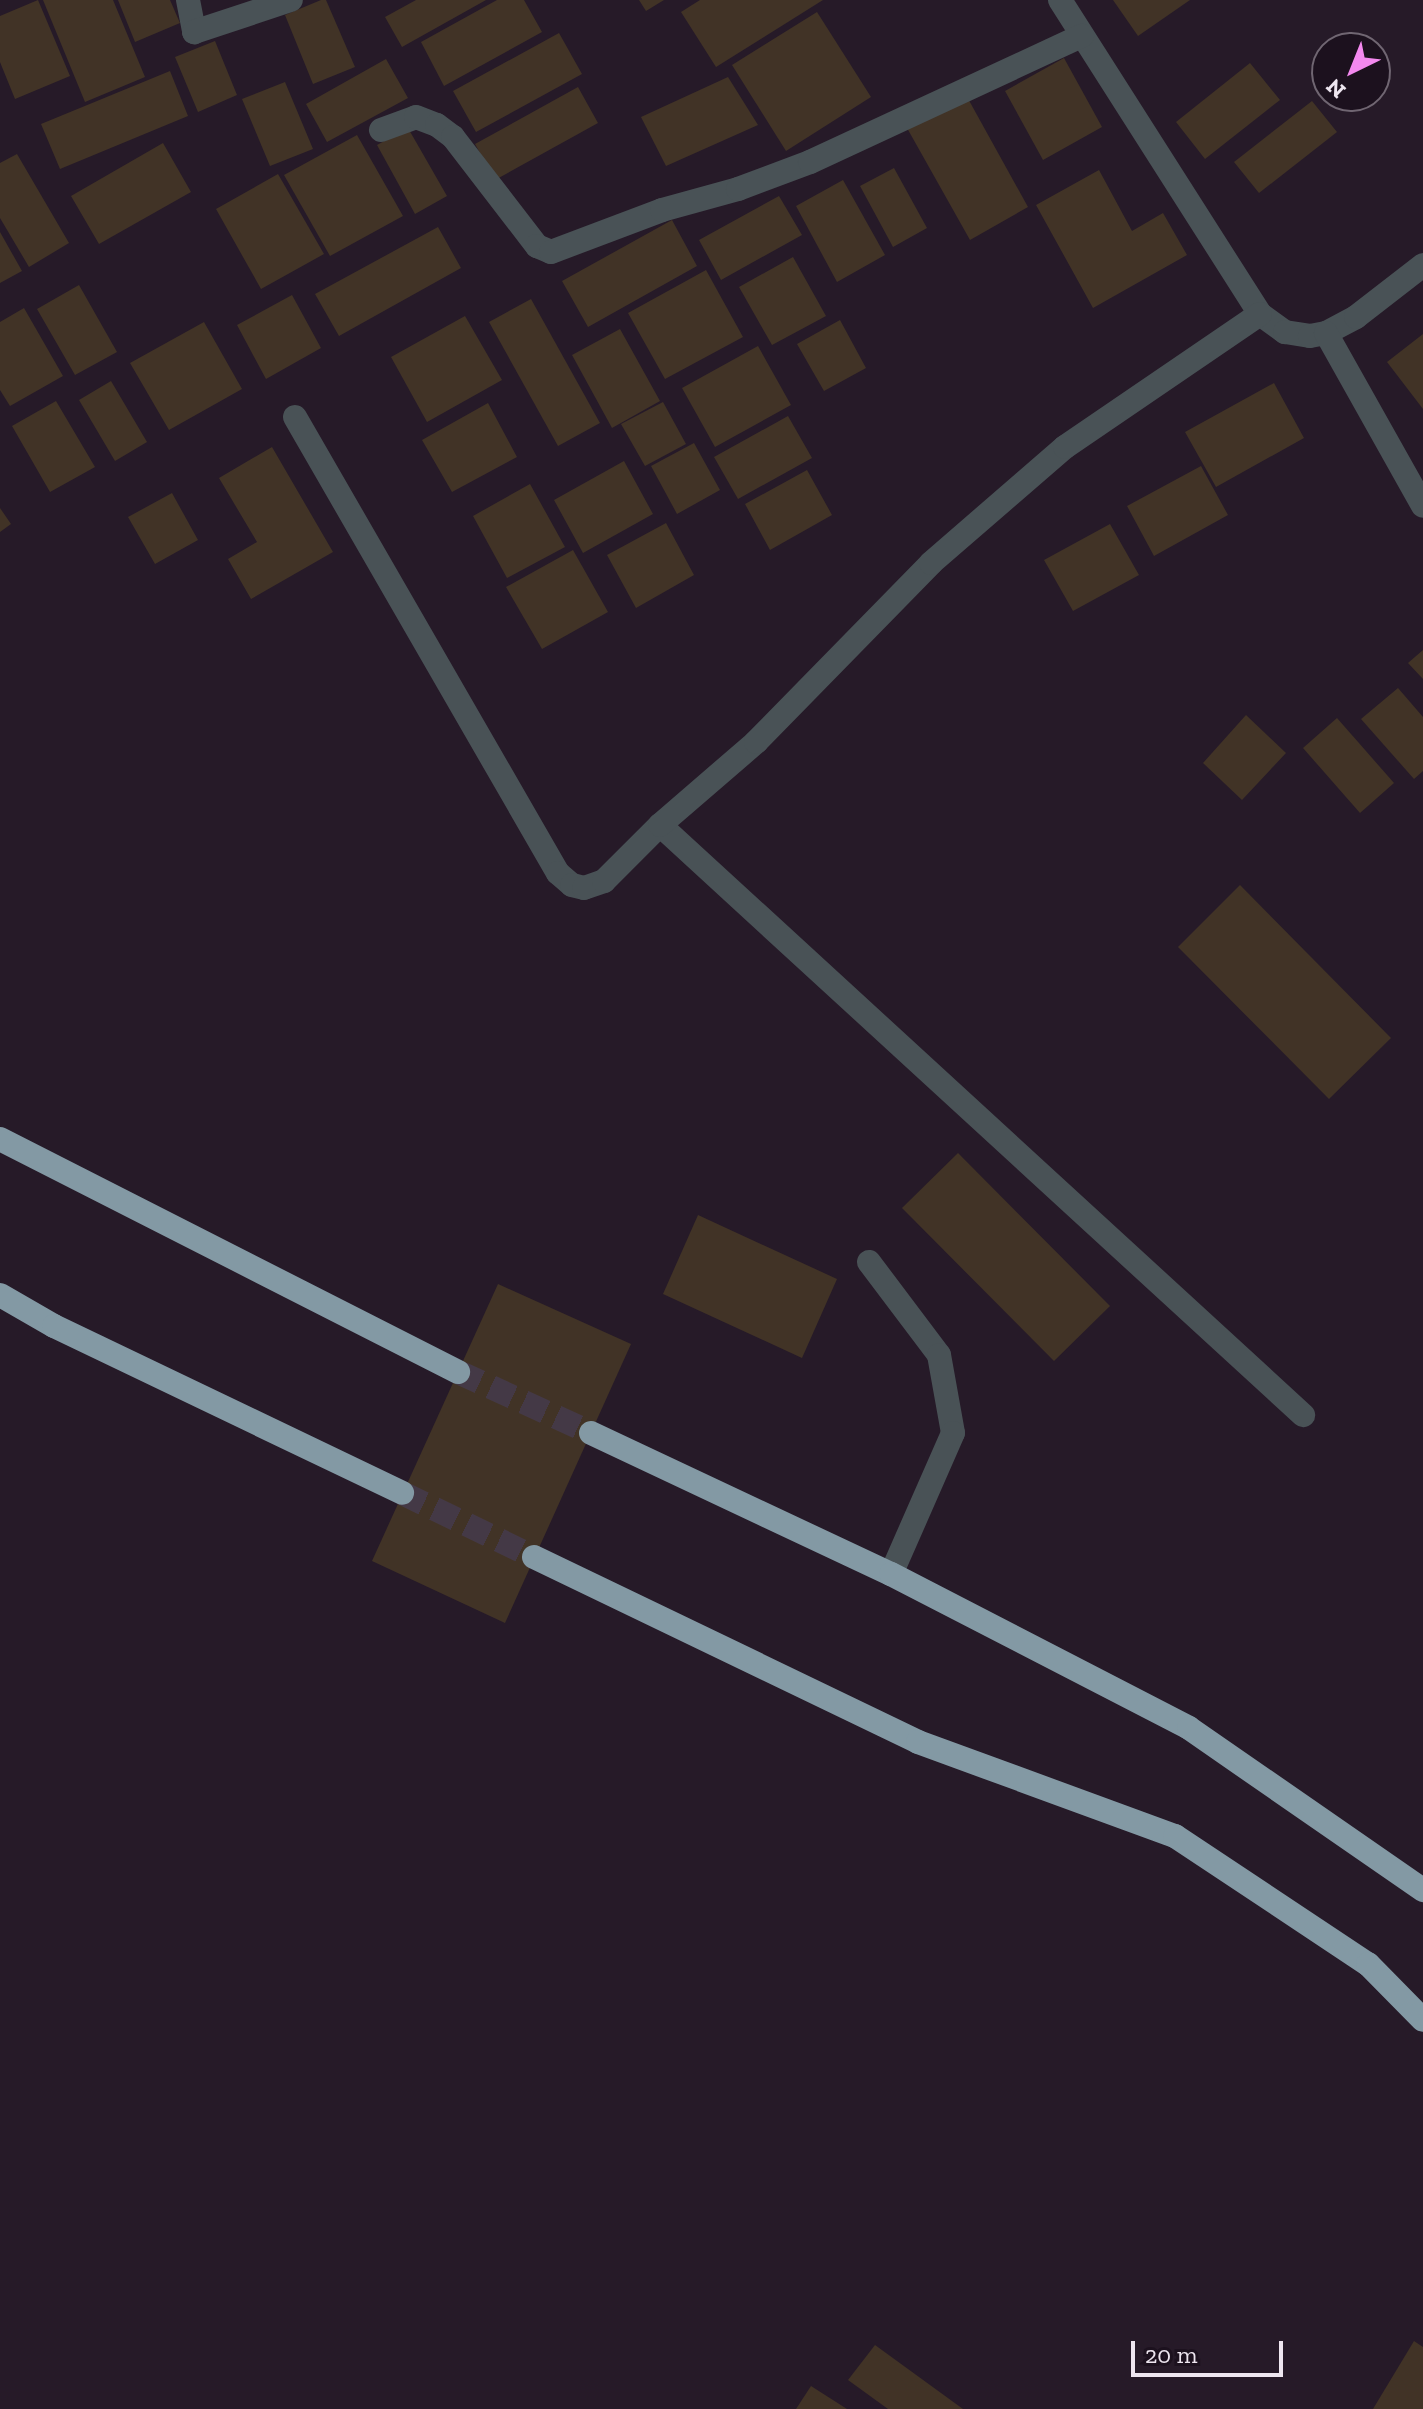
<!DOCTYPE html>
<style>
body{margin:0}
#map{position:relative;width:1423px;height:2409px;overflow:hidden;background:#261a28;font-family:"Zilla Slab",serif}
div>[style]{position:absolute}
[style*='--x']{left:calc(var(--x)*1px);top:calc(var(--y)*1px);width:calc(var(--w)*1px);rotate:calc(var(--a)*1deg)}
.building>*{inset:0;background:#413326}
.motorway-tunnel>*{height:24px;margin-top:-12px;transform-origin:0;background:repeating-linear-gradient(90deg,#443946 0 24px,transparent 0 36px)}
.service>*{height:24px;margin:-12px;padding:0 12px;transform-origin:12px;border-radius:12px;background:#495256}
.minor>*{height:24px;margin:-12px;padding:0 12px;transform-origin:12px;border-radius:12px;background:#495256}
.motorway>*{height:24px;margin:-12px;padding:0 12px;transform-origin:12px;border-radius:12px;background:#8399a4}
span{translate:-50% -50%;white-space:nowrap;text-align:center;line-height:1.15;-webkit-text-stroke:6px #1c111e;paint-order:stroke}
.north{position:absolute;left:1311px;top:32px;width:80px;height:80px;box-sizing:border-box;background:#1c111e;border:2px solid #706672;border-radius:50%;rotate:223deg;font-size:22px;font-weight:700;line-height:32px;text-align:center;color:#eee6f0}
.north::after{content:'';display:block;margin:auto;width:28px;height:36px;background:#f489ef;clip-path:polygon(50% 0,100% 100%,50% 72%,0 100%)}
.scale{position:absolute;left:1131px;top:2341px;width:152px;height:36px;box-sizing:border-box;border:4px solid #eee6f0;border-top:0;padding-left:10px;font-size:24px;line-height:28px;white-space:nowrap;color:#eee6f0;-webkit-text-stroke:6px #1c111e;paint-order:stroke}
</style>
<div id="map">
<div class="building">
<div style="clip-path:polygon(38px 0,70px 76px,15px 99px,0 62px,0 16px)"></div>
<div style="clip-path:polygon(43px 0,113px 0,145px 77px,85px 102px)"></div>
<div style="clip-path:polygon(118px 0,170px 0,180px 23px,135px 42px)"></div>
<div style="clip-path:polygon(321px 0,326px 0,355px 67px,313px 84px,285px 15px)"></div>
<div style="clip-path:polygon(416px 0,486px 0,402px 47px,385px 17px)"></div>
<div style="clip-path:polygon(497px 0,524px 0,542px 32px,444px 86px,421px 42px)"></div>
<div style="clip-path:polygon(639px 0,664px 0,646px 11px)"></div>
<div style="clip-path:polygon(700px 0,823px 0,716px 67px,681px 12px)"></div>
<div style="clip-path:polygon(1113px 0,1190px 0,1138px 36px)"></div>
<div style="clip-path:polygon(817px 12px,871px 97px,786px 151px,732px 65px)"></div>
<div style="clip-path:polygon(559px 33px,582px 74px,476px 132px,453px 91px)"></div>
<div style="clip-path:polygon(215px 41px,237px 95px,198px 112px,175px 57px)"></div>
<div style="clip-path:polygon(1064px 58px,1102px 127px,1043px 160px,1005px 91px)"></div>
<div style="clip-path:polygon(386px 59px,408px 98px,327px 142px,306px 104px)"></div>
<div style="clip-path:polygon(1250px 63px,1280px 100px,1205px 159px,1176px 122px)"></div>
<div style="clip-path:polygon(170px 71px,188px 116px,60px 169px,41px 124px)"></div>
<div style="clip-path:polygon(728px 77px,758px 125px,666px 166px,641px 117px)"></div>
<div style="clip-path:polygon(285px 82px,313px 149px,270px 166px,242px 99px)"></div>
<div style="clip-path:polygon(578px 87px,598px 123px,495px 180px,475px 144px)"></div>
<div style="clip-path:polygon(966px 95px,1028px 207px,970px 240px,907px 128px)"></div>
<div style="clip-path:polygon(1312px 101px,1337px 132px,1259px 193px,1234px 162px)"></div>
<div style="clip-path:polygon(408px 128px,447px 196px,415px 214px,377px 145px)"></div>
<div style="clip-path:polygon(357px 135px,403px 216px,330px 256px,284px 175px)"></div>
<div style="clip-path:polygon(163px 143px,191px 192px,99px 244px,71px 196px)"></div>
<div style="clip-path:polygon(17px 154px,69px 243px,29px 267px,0 218px,0 163px)"></div>
<div style="clip-path:polygon(894px 168px,927px 228px,893px 247px,860px 186px)"></div>
<div style="clip-path:polygon(1099px 170px,1132px 231px,1163px 213px,1187px 255px,1093px 308px,1036px 205px)"></div>
<div style="clip-path:polygon(278px 174px,324px 254px,261px 289px,216px 209px)"></div>
<div style="clip-path:polygon(843px 180px,885px 255px,837px 282px,796px 206px)"></div>
<div style="clip-path:polygon(779px 196px,802px 235px,721px 280px,699px 240px)"></div>
<div style="clip-path:polygon(672px 220px,697px 266px,588px 327px,562px 281px)"></div>
<div style="clip-path:polygon(438px 227px,461px 268px,339px 336px,315px 294px)"></div>
<div style="clip-path:polygon(0 232px,22px 271px,0 283px)"></div>
<div style="clip-path:polygon(793px 257px,826px 316px,772px 345px,739px 287px)"></div>
<div style="clip-path:polygon(706px 270px,743px 337px,665px 379px,628px 313px)"></div>
<div style="clip-path:polygon(79px 285px,117px 352px,75px 375px,37px 309px)"></div>
<div style="clip-path:polygon(292px 295px,321px 348px,266px 379px,237px 325px)"></div>
<div style="clip-path:polygon(531px 299px,600px 423px,558px 446px,489px 322px)"></div>
<div style="clip-path:polygon(24px 308px,63px 376px,10px 406px,0 390px,0 322px)"></div>
<div style="clip-path:polygon(465px 316px,502px 380px,427px 422px,391px 357px)"></div>
<div style="clip-path:polygon(840px 320px,866px 368px,824px 391px,797px 344px)"></div>
<div style="clip-path:polygon(204px 322px,242px 389px,169px 430px,130px 363px)"></div>
<div style="clip-path:polygon(620px 329px,660px 401px,612px 428px,572px 355px)"></div>
<div style="clip-path:polygon(1423px 334px,1423px 409px,1387px 362px)"></div>
<div style="clip-path:polygon(758px 346px,791px 405px,715px 447px,682px 388px)"></div>
<div style="clip-path:polygon(111px 381px,147px 442px,115px 461px,79px 400px)"></div>
<div style="clip-path:polygon(1274px 383px,1304px 438px,1216px 487px,1185px 432px)"></div>
<div style="clip-path:polygon(56px 401px,95px 467px,50px 492px,12px 426px)"></div>
<div style="clip-path:polygon(663px 402px,686px 444px,645px 466px,621px 424px)"></div>
<div style="clip-path:polygon(488px 403px,517px 457px,452px 492px,422px 440px)"></div>
<div style="clip-path:polygon(788px 416px,812px 458px,738px 499px,714px 457px)"></div>
<div style="clip-path:polygon(694px 443px,720px 490px,677px 514px,651px 466px)"></div>
<div style="clip-path:polygon(272px 447px,333px 552px,251px 599px,228px 559px,257px 542px,219px 478px)"></div>
<div style="clip-path:polygon(624px 461px,653px 514px,583px 553px,554px 500px)"></div>
<div style="clip-path:polygon(1201px 466px,1228px 515px,1154px 556px,1127px 506px)"></div>
<div style="clip-path:polygon(807px 470px,832px 515px,770px 550px,745px 504px)"></div>
<div style="clip-path:polygon(530px 484px,565px 547px,507px 578px,473px 516px)"></div>
<div style="clip-path:polygon(172px 493px,198px 540px,155px 564px,128px 517px)"></div>
<div style="clip-path:polygon(0 508px,11px 524px,0 532px)"></div>
<div style="clip-path:polygon(666px 523px,694px 575px,636px 608px,607px 555px)"></div>
<div style="clip-path:polygon(1110px 524px,1139px 575px,1073px 611px,1044px 560px)"></div>
<div style="clip-path:polygon(573px 550px,608px 612px,542px 649px,506px 587px)"></div>
<div style="clip-path:polygon(1423px 650px,1423px 679px,1408px 663px)"></div>
<div style="clip-path:polygon(1398px 688px,1423px 717px,1423px 771px,1414px 779px,1361px 719px)"></div>
<div style="clip-path:polygon(1246px 715px,1286px 753px,1242px 800px,1203px 763px)"></div>
<div style="clip-path:polygon(1337px 718px,1394px 783px,1360px 813px,1303px 748px)"></div>
<div style="clip-path:polygon(1240px 885px,1391px 1038px,1329px 1099px,1178px 947px)"></div>
<div style="clip-path:polygon(958px 1153px,1110px 1306px,1054px 1361px,902px 1208px)"></div>
<div style="clip-path:polygon(698px 1215px,837px 1279px,802px 1358px,663px 1294px)"></div>
<div style="clip-path:polygon(498px 1284px,631px 1344px,505px 1623px,372px 1561px)"></div>
<div style="clip-path:polygon(1414px 2341px,1423px 2347px,1423px 2409px,1373px 2409px)"></div>
<div style="clip-path:polygon(875px 2345px,963px 2409px,888px 2409px,848px 2380px)"></div>
<div style="clip-path:polygon(811px 2386px,847px 2409px,796px 2409px)"></div>
</div>
<div class="motorway-tunnel">
<div style="--x:458;--y:1372;--w:146;--a:24.6"></div>
<div style="--x:402;--y:1493;--w:147;--a:25.9"></div>
</div>
<div class="service">
<div style="--x:660;--y:825;--w:873;--a:42.54"></div>
<div style="--x:869;--y:1262;--w:116;--a:53"></div>
<div style="--x:939;--y:1355;--w:79;--a:79.8"></div>
<div style="--x:953;--y:1433;--w:154;--a:113.7"></div>
</div>
<div class="minor">
<div style="--x:188;--y:0;--w:33;--a:79"></div>
<div style="--x:194;--y:32;--w:102;--a:-18.3"></div>
<div style="--x:1060;--y:0;--w:372;--a:57.5"></div>
<div style="--x:1260;--y:314;--w:31;--a:36"></div>
<div style="--x:1285;--y:332;--w:25;--a:9"></div>
<div style="--x:1310;--y:336;--w:16;--a:-11"></div>
<div style="--x:1326;--y:333;--w:34;--a:-28"></div>
<div style="--x:1356;--y:317;--w:85;--a:-37.8"></div>
<div style="--x:381;--y:130;--w:37;--a:-20"></div>
<div style="--x:416;--y:117;--w:22;--a:21"></div>
<div style="--x:437;--y:125;--w:20;--a:37"></div>
<div style="--x:453;--y:137;--w:138;--a:52.4"></div>
<div style="--x:537;--y:246;--w:15;--a:23"></div>
<div style="--x:551;--y:252;--w:119;--a:-20.7"></div>
<div style="--x:662;--y:210;--w:79;--a:-15.4"></div>
<div style="--x:738;--y:189;--w:77;--a:-20.6"></div>
<div style="--x:810;--y:162;--w:300;--a:-24.9"></div>
<div style="--x:1326;--y:333;--w:198;--a:60.7"></div>
<div style="--x:295;--y:417;--w:526;--a:60.03"></div>
<div style="--x:558;--y:873;--w:18;--a:41"></div>
<div style="--x:572;--y:885;--w:12;--a:14"></div>
<div style="--x:584;--y:888;--w:21;--a:-19"></div>
<div style="--x:604;--y:881;--w:79;--a:-45"></div>
<div style="--x:660;--y:825;--w:127;--a:-40.8"></div>
<div style="--x:756;--y:742;--w:250;--a:-45.6"></div>
<div style="--x:931;--y:563;--w:177;--a:-40.9"></div>
<div style="--x:1065;--y:447;--w:236;--a:-34.3"></div>
</div>
<div class="motorway">
<div style="--x:0;--y:1139;--w:514;--a:26.96"></div>
<div style="--x:0;--y:1295;--w:62;--a:29.9"></div>
<div style="--x:54;--y:1326;--w:386;--a:25.6"></div>
<div style="--x:591;--y:1433;--w:331;--a:25.2"></div>
<div style="--x:891;--y:1574;--w:335;--a:27.3"></div>
<div style="--x:1189;--y:1728;--w:285;--a:34.7"></div>
<div style="--x:534;--y:1557;--w:426;--a:25.7"></div>
<div style="--x:918;--y:1742;--w:274;--a:20.1"></div>
<div style="--x:1175;--y:1836;--w:232;--a:33.6"></div>
<div style="--x:1368;--y:1964;--w:78;--a:45.5"></div>
</div>
<div class="north">N</div>
<div class="scale">20 m</div>
</div>
